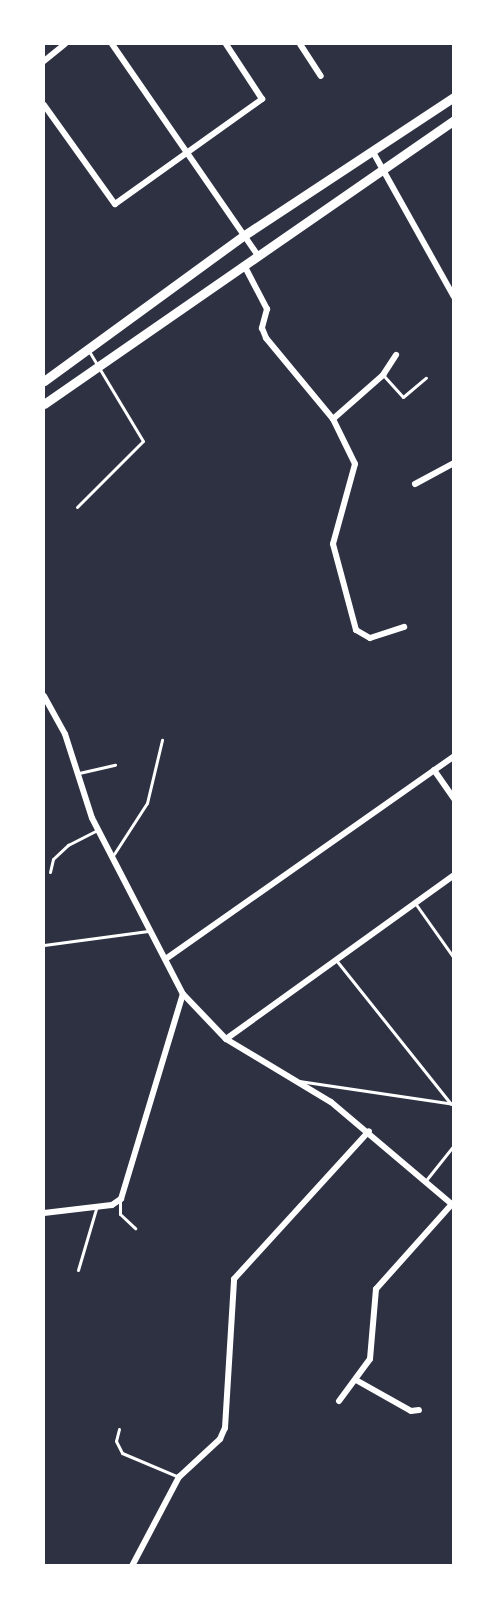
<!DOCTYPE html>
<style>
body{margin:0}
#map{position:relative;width:497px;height:1609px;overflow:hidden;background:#2d3142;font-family:Manrope,sans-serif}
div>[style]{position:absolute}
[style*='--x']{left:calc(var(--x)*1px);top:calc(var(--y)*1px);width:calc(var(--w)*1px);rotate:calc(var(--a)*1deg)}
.service>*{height:3px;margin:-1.5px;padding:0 1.5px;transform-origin:1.5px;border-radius:1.5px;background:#fff}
.minor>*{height:6px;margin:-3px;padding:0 3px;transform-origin:3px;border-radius:3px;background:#fff}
.primary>*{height:9px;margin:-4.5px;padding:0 4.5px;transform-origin:4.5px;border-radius:4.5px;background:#fff}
span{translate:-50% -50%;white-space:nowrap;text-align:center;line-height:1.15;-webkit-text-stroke:6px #fff;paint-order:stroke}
.frame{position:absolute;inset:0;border:45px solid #fff;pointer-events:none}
</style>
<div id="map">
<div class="service">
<div style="--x:384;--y:376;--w:28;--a:48"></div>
<div style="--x:403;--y:397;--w:30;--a:-40"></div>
<div style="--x:77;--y:507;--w:93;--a:-45"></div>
<div style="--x:143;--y:441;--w:105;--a:-121"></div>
<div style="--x:79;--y:773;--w:37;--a:-13"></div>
<div style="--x:114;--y:854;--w:61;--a:-57.1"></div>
<div style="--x:147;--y:803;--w:65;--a:-76.6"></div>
<div style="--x:50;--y:872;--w:13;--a:-77"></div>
<div style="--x:53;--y:859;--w:21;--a:-43"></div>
<div style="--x:68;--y:845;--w:33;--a:-27"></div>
<div style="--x:415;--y:903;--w:67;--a:54.7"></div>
<div style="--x:44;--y:945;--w:105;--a:-7.7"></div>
<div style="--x:336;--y:960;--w:184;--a:51.4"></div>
<div style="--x:299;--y:1081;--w:157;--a:8.4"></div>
<div style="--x:427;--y:1179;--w:43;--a:-51.5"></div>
<div style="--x:120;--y:1200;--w:14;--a:90"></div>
<div style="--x:120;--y:1214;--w:21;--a:43"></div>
<div style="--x:78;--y:1270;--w:64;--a:-73.6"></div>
<div style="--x:119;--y:1429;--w:12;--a:104"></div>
<div style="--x:116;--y:1441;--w:13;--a:63"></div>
<div style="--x:122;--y:1453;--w:62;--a:22.8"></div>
</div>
<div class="minor">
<div style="--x:112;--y:44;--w:255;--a:55.4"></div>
<div style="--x:300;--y:44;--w:38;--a:57"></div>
<div style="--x:44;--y:61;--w:27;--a:-39"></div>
<div style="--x:44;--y:105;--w:122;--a:54.4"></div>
<div style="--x:115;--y:204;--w:181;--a:-35.5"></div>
<div style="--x:262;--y:99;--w:66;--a:-123.2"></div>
<div style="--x:373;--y:152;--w:166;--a:60.8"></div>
<div style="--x:244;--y:265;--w:50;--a:62.4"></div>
<div style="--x:267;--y:309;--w:20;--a:105"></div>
<div style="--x:262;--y:328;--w:11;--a:68"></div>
<div style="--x:266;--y:338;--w:105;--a:50.4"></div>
<div style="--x:333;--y:419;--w:50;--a:63.9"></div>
<div style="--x:355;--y:464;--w:83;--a:105.4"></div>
<div style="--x:333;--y:544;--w:89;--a:75"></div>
<div style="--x:356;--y:630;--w:16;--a:30"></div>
<div style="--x:370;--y:638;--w:36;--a:-18"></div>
<div style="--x:333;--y:419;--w:67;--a:-41.3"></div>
<div style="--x:383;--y:375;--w:24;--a:-57"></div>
<div style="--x:415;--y:484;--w:44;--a:-28.3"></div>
<div style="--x:44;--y:696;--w:43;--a:61.1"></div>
<div style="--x:65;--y:734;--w:88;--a:72.2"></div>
<div style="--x:92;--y:818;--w:198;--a:62.7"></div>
<div style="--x:183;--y:994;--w:62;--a:46.3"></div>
<div style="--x:226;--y:1039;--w:122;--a:31"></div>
<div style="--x:331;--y:1102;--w:161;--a:40.2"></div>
<div style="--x:434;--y:770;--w:35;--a:55"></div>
<div style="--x:167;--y:958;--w:351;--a:-35.1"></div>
<div style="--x:226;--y:1039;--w:281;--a:-35.7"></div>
<div style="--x:44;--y:1213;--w:68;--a:-6.7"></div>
<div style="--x:112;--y:1205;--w:11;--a:-34"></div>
<div style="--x:121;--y:1199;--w:214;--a:-73.2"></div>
<div style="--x:356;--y:1380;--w:63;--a:29.4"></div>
<div style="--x:411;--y:1411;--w:8;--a:-7"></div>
<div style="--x:339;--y:1401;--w:52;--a:-53.6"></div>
<div style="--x:370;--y:1359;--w:70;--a:-85.1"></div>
<div style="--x:376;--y:1289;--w:114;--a:-48.2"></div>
<div style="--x:132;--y:1566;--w:101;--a:-62.2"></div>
<div style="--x:179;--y:1477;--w:56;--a:-42.8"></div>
<div style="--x:220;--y:1439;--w:12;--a:-66"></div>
<div style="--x:225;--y:1428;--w:149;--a:-86.5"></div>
<div style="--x:234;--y:1279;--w:200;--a:-47.6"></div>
</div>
<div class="primary">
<div style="--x:44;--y:381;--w:246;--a:-36.1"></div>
<div style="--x:243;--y:236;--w:253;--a:-33.4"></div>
<div style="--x:44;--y:404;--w:499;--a:-34.7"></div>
</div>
<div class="frame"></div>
</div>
